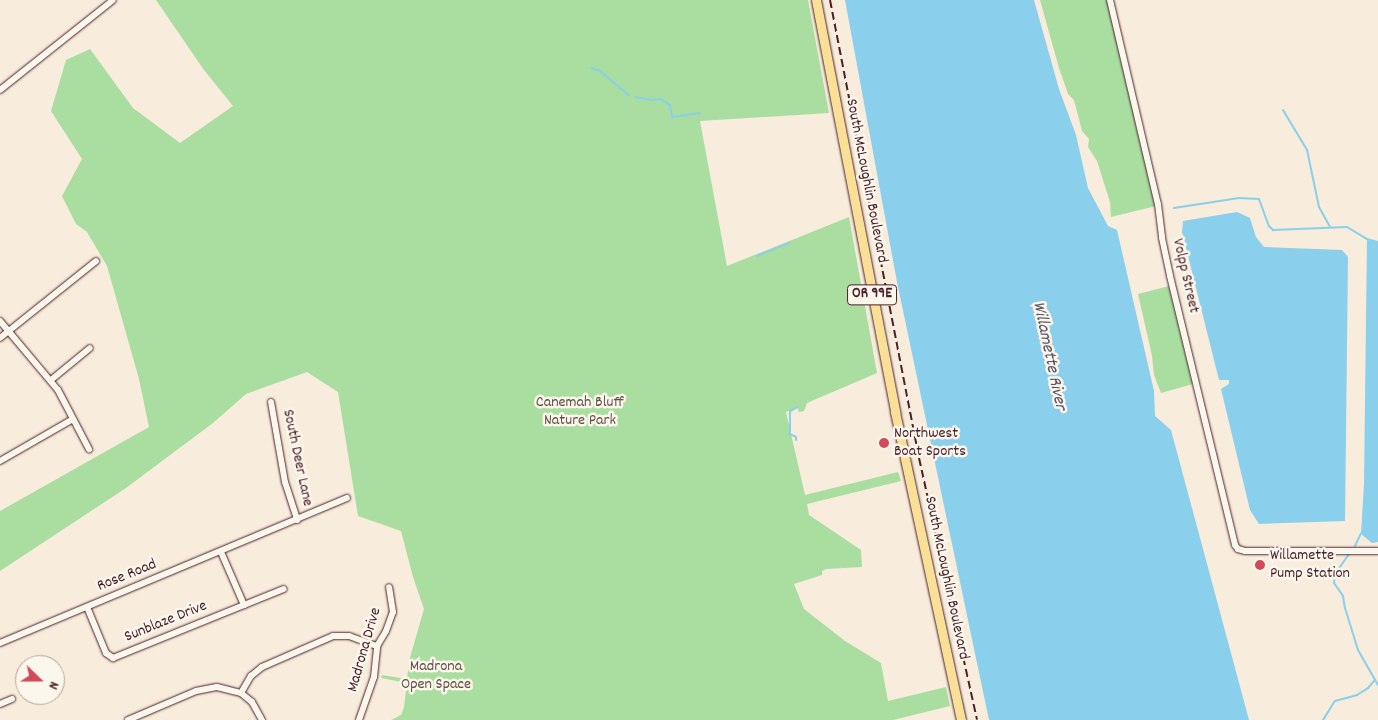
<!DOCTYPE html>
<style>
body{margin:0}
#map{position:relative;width:1378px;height:720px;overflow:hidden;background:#f8ecdc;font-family:Dekko,sans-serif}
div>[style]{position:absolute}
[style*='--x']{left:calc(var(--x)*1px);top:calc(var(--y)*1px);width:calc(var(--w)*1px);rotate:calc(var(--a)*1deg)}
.green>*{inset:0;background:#a9dea0}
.water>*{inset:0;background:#8acfeb}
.stream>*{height:2px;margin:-1px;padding:0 1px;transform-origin:1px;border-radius:1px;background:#8acfeb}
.roads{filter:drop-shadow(0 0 1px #4a1f2b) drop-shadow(0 0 1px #4a1f2b)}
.minor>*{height:6px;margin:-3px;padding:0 3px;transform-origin:3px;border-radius:3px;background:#fbf7ec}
.highway>*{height:9px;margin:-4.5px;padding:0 4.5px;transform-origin:4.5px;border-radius:4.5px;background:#fadf96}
.rail>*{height:2px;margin-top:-1px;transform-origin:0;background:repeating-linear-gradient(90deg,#4a1f2b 0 8px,transparent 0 12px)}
.dots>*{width:14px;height:14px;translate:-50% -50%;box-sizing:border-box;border:2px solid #fbf7ec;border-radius:50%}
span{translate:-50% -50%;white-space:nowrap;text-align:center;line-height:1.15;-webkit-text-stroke:5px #fbf7ec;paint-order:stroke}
.shield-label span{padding:1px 4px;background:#fbf7ec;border:1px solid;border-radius:4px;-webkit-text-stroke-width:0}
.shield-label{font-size:15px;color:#4a1f2b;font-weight:700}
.street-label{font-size:16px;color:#4a1f2b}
.park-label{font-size:16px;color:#624f48}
.poi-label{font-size:16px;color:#4a1f2b}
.left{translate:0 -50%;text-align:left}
.water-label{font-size:18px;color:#5d5465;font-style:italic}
.north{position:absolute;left:15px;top:655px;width:50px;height:50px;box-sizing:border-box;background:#fbf7ec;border:1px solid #b4a19f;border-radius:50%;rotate:112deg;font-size:14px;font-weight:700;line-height:20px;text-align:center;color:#4a1f2b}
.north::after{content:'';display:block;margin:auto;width:18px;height:22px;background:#d1495b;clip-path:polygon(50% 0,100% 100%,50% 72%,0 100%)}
</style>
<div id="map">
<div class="green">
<div style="clip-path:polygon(156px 0,808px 0,829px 113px,700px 121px,727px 266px,849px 217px,877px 373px,807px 403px,804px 411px,799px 412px,797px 407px,786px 412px,805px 495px,898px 472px,901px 481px,807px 504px,809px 515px,861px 550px,862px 567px,826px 569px,822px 571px,822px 575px,794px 584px,804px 609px,845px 641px,881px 663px,888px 701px,946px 687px,950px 706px,893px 720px,391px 720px,401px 715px,404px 707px,407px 683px,381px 678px,382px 675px,407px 679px,409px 661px,424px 609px,413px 577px,401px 531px,358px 516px,338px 392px,307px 372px,246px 394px,213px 423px,126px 488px,0 571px,0 511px,149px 427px,139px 379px,107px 266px,87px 232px,76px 224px,62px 196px,82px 159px,51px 111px,66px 60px,90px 49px,133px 108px,180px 143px,233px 106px,204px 70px)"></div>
<div style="clip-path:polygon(1040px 0,1107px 0,1156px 206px,1111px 217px,1110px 202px,1097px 161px,1088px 147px,1089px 139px,1082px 131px,1074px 100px,1068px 94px,1059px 68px)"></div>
<div style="clip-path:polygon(1169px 286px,1193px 384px,1161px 393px,1154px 375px,1152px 356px,1138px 294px)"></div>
</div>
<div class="water">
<div style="clip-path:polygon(845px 0,1034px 0,1059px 89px,1076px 135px,1088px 188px,1108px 226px,1117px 230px,1154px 391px,1155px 416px,1171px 430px,1249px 720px,989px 720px,897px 282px)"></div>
<div style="clip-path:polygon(1237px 212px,1250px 218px,1256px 237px,1264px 247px,1342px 250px,1348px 257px,1345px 521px,1259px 524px,1250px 510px,1221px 389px,1229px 384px,1229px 380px,1219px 380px,1182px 232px,1183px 221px)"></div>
<div style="clip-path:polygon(1367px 238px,1378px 241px,1378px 542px,1372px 543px,1361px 534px,1364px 484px)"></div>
</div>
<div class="stream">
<div style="--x:591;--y:68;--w:9;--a:18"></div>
<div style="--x:600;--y:71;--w:38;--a:40"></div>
<div style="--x:636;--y:97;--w:16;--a:11"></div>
<div style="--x:652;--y:100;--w:9;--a:-6"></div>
<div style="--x:661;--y:99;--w:11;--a:34"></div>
<div style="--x:670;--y:105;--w:12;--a:81"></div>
<div style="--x:672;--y:117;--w:28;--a:-8"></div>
<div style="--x:1283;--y:110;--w:47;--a:59"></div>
<div style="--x:1307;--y:150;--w:58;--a:78.1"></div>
<div style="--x:1319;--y:207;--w:23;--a:61"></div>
<div style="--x:1174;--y:208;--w:66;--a:-8.7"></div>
<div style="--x:1239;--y:198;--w:20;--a:3"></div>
<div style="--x:1259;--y:199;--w:29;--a:70"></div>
<div style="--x:1269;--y:226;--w:6;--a:45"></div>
<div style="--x:1273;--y:230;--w:74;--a:-2.3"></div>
<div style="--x:1347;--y:227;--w:23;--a:31"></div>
<div style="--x:757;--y:256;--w:35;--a:-22"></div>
<div style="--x:796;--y:440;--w:3;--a:-90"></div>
<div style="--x:796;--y:437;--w:7;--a:-153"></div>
<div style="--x:790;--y:434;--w:23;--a:-90"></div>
<div style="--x:790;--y:411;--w:9;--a:-27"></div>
<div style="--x:1355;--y:546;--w:14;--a:-65"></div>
<div style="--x:1349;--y:554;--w:24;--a:125"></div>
<div style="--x:1335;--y:574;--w:9;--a:96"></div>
<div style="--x:1334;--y:583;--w:16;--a:55"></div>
<div style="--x:1343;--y:596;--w:12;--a:81"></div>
<div style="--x:1345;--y:608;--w:44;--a:72.8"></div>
<div style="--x:1358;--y:650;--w:40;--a:60.3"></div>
<div style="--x:1323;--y:720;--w:22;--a:-58"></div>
<div style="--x:1335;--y:701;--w:23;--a:-15"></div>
<div style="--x:1357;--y:695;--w:13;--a:-32"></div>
<div style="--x:1368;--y:688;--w:11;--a:-49"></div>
</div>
<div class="roads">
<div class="minor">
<div style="--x:1110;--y:0;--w:210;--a:76.8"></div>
<div style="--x:1158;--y:204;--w:34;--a:83"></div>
<div style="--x:1162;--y:238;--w:39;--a:78"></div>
<div style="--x:1170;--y:276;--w:277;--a:76.4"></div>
<div style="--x:1235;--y:545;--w:5;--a:53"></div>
<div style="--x:1238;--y:549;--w:7;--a:16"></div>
<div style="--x:1245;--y:551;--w:133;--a:0"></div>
<div style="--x:0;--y:90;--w:144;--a:-38.5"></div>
<div style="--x:0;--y:321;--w:90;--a:50"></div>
<div style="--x:58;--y:390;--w:67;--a:62.3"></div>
<div style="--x:0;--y:338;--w:123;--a:-38.7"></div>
<div style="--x:51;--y:380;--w:50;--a:-39.4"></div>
<div style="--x:271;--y:402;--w:81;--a:80.1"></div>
<div style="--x:285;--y:482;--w:40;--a:72"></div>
<div style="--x:0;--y:461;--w:84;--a:-29.9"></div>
<div style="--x:221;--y:552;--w:58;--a:66.5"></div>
<div style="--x:87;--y:607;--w:50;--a:67.6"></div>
<div style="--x:106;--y:653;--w:9;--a:36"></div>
<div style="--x:113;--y:658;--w:184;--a:-22"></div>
<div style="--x:0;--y:643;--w:376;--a:-22.7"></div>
<div style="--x:241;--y:693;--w:20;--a:-60"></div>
<div style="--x:251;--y:676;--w:14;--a:-39"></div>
<div style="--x:262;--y:667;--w:77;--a:-23.6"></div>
<div style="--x:333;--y:636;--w:16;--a:0"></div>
<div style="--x:349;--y:636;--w:30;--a:20"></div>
<div style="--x:0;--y:704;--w:13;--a:-23"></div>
<div style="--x:128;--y:720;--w:74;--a:-23.1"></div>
<div style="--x:196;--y:691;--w:21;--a:-11"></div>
<div style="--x:217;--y:687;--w:25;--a:14"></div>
<div style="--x:241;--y:693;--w:14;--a:39"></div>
<div style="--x:252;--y:702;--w:21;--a:61"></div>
<div style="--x:359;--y:720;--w:46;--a:-70.8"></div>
<div style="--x:374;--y:677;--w:31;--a:-84"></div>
<div style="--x:377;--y:646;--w:17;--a:-59"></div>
<div style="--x:386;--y:631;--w:20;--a:-70"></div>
<div style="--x:393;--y:612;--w:25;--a:-99"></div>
</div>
<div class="highway">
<div style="--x:816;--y:0;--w:420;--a:79.1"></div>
<div style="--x:895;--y:412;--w:315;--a:77.9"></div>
</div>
</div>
<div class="rail">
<div style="--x:830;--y:0;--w:467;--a:79"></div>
<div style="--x:919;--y:458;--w:268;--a:77.5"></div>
</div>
<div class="dots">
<div style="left:884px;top:443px;background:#d1495b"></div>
<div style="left:1260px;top:565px;background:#d1495b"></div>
</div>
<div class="shield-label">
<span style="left:872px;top:295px">OR 99E</span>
</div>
<div class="street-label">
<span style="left:866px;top:181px;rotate:79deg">South McLoughlin Boulevard</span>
<span style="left:1185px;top:276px;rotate:77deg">Volpp Street</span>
<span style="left:297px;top:458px;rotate:78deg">South Deer Lane</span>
<span style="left:127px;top:576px;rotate:-22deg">Rose Road</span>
<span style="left:946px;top:578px;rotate:78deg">South McLoughlin Boulevard</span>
<span style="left:166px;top:622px;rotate:-22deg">Sunblaze Drive</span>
<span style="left:365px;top:650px;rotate:-74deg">Madrona Drive</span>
</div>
<div class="park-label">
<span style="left:580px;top:412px">Canemah Bluff<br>Nature Park</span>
<span style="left:436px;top:676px">Madrona<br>Open Space</span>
</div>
<div class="poi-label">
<span class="left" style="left:894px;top:443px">Northwest<br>Boat Sports</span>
<span class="left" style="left:1270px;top:565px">Willamette<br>Pump Station</span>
</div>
<div class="water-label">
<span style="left:1048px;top:356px;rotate:78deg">Willamette River</span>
</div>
<div class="north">N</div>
</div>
